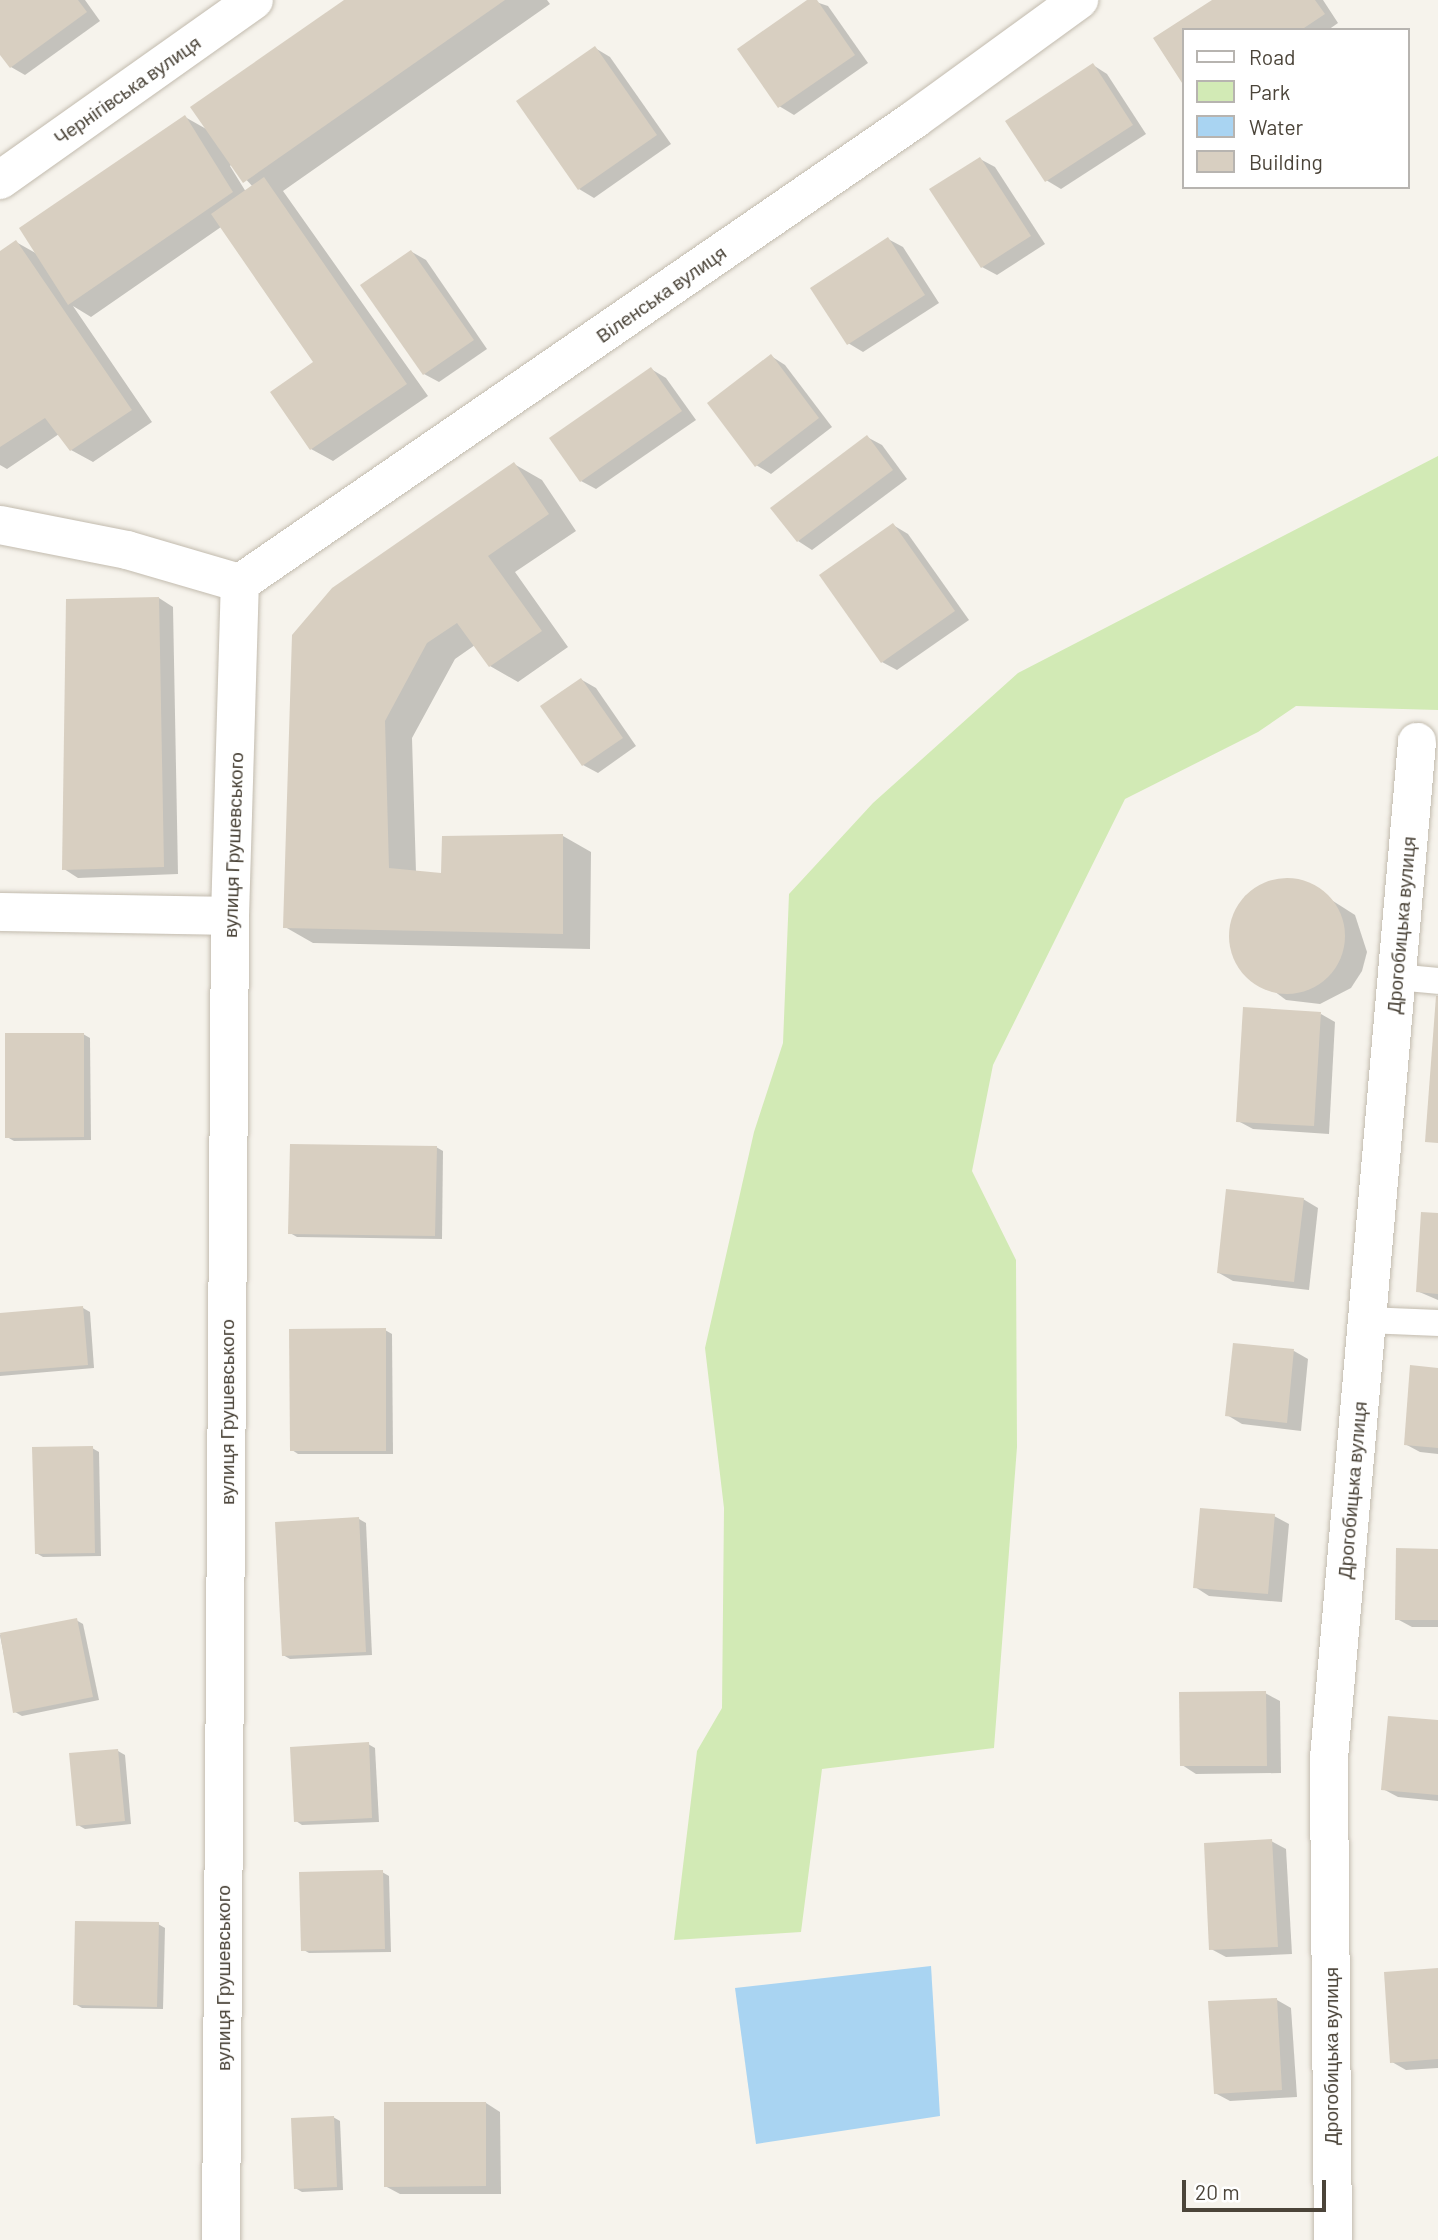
<!DOCTYPE html>
<meta charset="utf-8">
<style>
body{margin:0}
#map{position:relative;width:1438px;height:2240px;overflow:hidden;background:#f6f3ec;font-family:Barlow,sans-serif}
div>[style]{position:absolute}
[style*='--x']{left:calc(var(--x)*1px);top:calc(var(--y)*1px);width:calc(var(--w)*1px);rotate:calc(var(--a)*1deg)}
.green>*{inset:0;background:#d2eab5}
.water>*{inset:0;background:#a9d4f2}
.shadow>*{inset:0;background:#0003}
.building>*{inset:0;background:#d8cfc1}
.round{border-radius:50%}
.roads{filter:drop-shadow(0 0 2px #c2bbae) drop-shadow(0 0 2px #c2bbae)}
.service>*{height:26px;margin:-13px;padding:0 13px;transform-origin:13px;border-radius:13px;background:#fff}
.minor>*{height:38px;margin:-19px;padding:0 19px;transform-origin:19px;border-radius:19px;background:#fff}
span{translate:-50% -50%;white-space:nowrap;text-align:center;line-height:1.15;-webkit-text-stroke:5px #fff;paint-order:stroke}
.street-label{font-size:19px;color:#4b4439}
.legend{position:absolute;left:1182px;top:28px;width:228px;height:161px;box-sizing:border-box;background:#fff;border:2px solid #b7b4b0;margin:0;padding:9px 12px;list-style:none;font-size:21px;color:#4b4439}
.legend li{display:flex;align-items:center;gap:14px;height:35px}
.legend b{width:35px;border:2px solid #b7b4b0}
.scale{position:absolute;left:1182px;top:2180px;width:144px;height:32px;box-sizing:border-box;border:4px solid #4b4439;border-top:0;padding-left:9px;font-size:21px;line-height:24px;white-space:nowrap;color:#4b4439;-webkit-text-stroke:5px #fff;paint-order:stroke}
</style>
<div id="map">
<div class="green">
<div style="clip-path:polygon(1438px 456px,1438px 710px,1296px 706px,1258px 732px,1125px 799px,993px 1065px,972px 1171px,1016px 1260px,1017px 1447px,994px 1748px,822px 1769px,801px 1932px,674px 1940px,697px 1751px,722px 1708px,724px 1508px,705px 1348px,754px 1132px,783px 1043px,789px 894px,873px 803px,1018px 673px)"></div>
</div>
<div class="water">
<div style="clip-path:polygon(931px 1966px,940px 2116px,756px 2144px,735px 1988px)"></div>
</div>
<div class="shadow">
<div style="clip-path:polygon(0 0,85px 0,100px 21px,25px 75px,11px 67px,0 52px)"></div>
<div style="clip-path:polygon(evenodd,347px 0,547px 0,550px 4px,283px 191px,428px 396px,333px 461px,311px 449px,316px 363px,221px 227px,91px 317px,73px 306px,152px 422px,93px 462px,71px 450px,59px 434px,7px 469px,0 465px,0 253px,16px 242px,39px 255px,185px 117px,208px 130px,347px 0,232px 164px,253px 187px,246px 192px,230px 166px,232px 164px)"></div>
<div style="clip-path:polygon(810px 0,828px 6px,868px 63px,794px 115px,779px 106px)"></div>
<div style="clip-path:polygon(1215px 0,1323px 0,1338px 23px,1328px 30px,1184px 30px,1184px 83px,1155px 39px)"></div>
<div style="clip-path:polygon(595px 48px,610px 57px,671px 144px,594px 198px,579px 189px,518px 101px)"></div>
<div style="clip-path:polygon(1093px 65px,1107px 74px,1146px 134px,1061px 189px,1046px 180px)"></div>
<div style="clip-path:polygon(980px 159px,995px 167px,1045px 244px,997px 275px,982px 267px)"></div>
<div style="clip-path:polygon(888px 239px,903px 247px,939px 303px,863px 352px,848px 343px)"></div>
<div style="clip-path:polygon(412px 252px,426px 260px,487px 349px,439px 382px,424px 374px)"></div>
<div style="clip-path:polygon(771px 356px,785px 365px,832px 427px,771px 474px,756px 465px)"></div>
<div style="clip-path:polygon(651px 369px,666px 378px,696px 420px,596px 489px,581px 481px)"></div>
<div style="clip-path:polygon(867px 437px,882px 445px,907px 479px,812px 550px,798px 541px)"></div>
<div style="clip-path:polygon(514px 464px,542px 480px,576px 531px,515px 572px,568px 647px,518px 682px,490px 666px,475px 645px,455px 659px,412px 738px,416px 872px,443px 875px,563px 836px,591px 852px,590px 949px,313px 943px,285px 927px,294px 635px)"></div>
<div style="clip-path:polygon(893px 525px,908px 534px,969px 620px,897px 670px,882px 662px)"></div>
<div style="clip-path:polygon(159px 598px,173px 607px,178px 874px,78px 878px,64px 869px)"></div>
<div style="clip-path:polygon(582px 680px,596px 688px,636px 746px,598px 773px,583px 765px)"></div>
<div style="clip-path:polygon(1280px 879px,1300px 880px,1355px 915px,1367px 952px,1362px 971px,1351px 988px,1320px 1004px,1286px 1000px,1237px 963px,1230px 929px,1245px 896px)"></div>
<div style="clip-path:polygon(1321px 1014px,1335px 1022px,1329px 1134px,1253px 1129px,1238px 1121px)"></div>
<div style="clip-path:polygon(83px 1034px,90px 1038px,91px 1140px,14px 1141px,7px 1137px)"></div>
<div style="clip-path:polygon(436px 1147px,443px 1151px,442px 1239px,297px 1237px,290px 1233px)"></div>
<div style="clip-path:polygon(1303px 1199px,1318px 1208px,1309px 1290px,1233px 1281px,1219px 1273px)"></div>
<div style="clip-path:polygon(1438px 1215px,1438px 1300px,1417px 1291px)"></div>
<div style="clip-path:polygon(83px 1308px,90px 1312px,94px 1368px,0 1376px,0 1315px)"></div>
<div style="clip-path:polygon(385px 1330px,392px 1334px,393px 1454px,298px 1454px,292px 1450px)"></div>
<div style="clip-path:polygon(1234px 1345px,1294px 1351px,1308px 1359px,1301px 1431px,1242px 1424px,1227px 1415px)"></div>
<div style="clip-path:polygon(1438px 1369px,1438px 1454px,1420px 1452px,1405px 1444px)"></div>
<div style="clip-path:polygon(92px 1448px,99px 1452px,101px 1556px,43px 1557px,36px 1553px)"></div>
<div style="clip-path:polygon(1274px 1516px,1289px 1524px,1282px 1602px,1209px 1596px,1195px 1587px)"></div>
<div style="clip-path:polygon(359px 1519px,366px 1523px,372px 1655px,290px 1659px,283px 1655px)"></div>
<div style="clip-path:polygon(1438px 1550px,1438px 1627px,1412px 1627px,1397px 1619px)"></div>
<div style="clip-path:polygon(76px 1620px,83px 1624px,99px 1700px,22px 1716px,15px 1712px,0 1635px)"></div>
<div style="clip-path:polygon(1265px 1693px,1280px 1701px,1281px 1773px,1196px 1774px,1182px 1765px)"></div>
<div style="clip-path:polygon(1438px 1722px,1438px 1801px,1398px 1797px,1383px 1789px)"></div>
<div style="clip-path:polygon(368px 1744px,375px 1748px,379px 1822px,302px 1825px,296px 1821px)"></div>
<div style="clip-path:polygon(118px 1751px,125px 1755px,131px 1824px,85px 1829px,78px 1825px)"></div>
<div style="clip-path:polygon(1271px 1841px,1286px 1849px,1292px 1954px,1226px 1957px,1211px 1949px)"></div>
<div style="clip-path:polygon(382px 1872px,389px 1876px,391px 1952px,309px 1953px,302px 1949px)"></div>
<div style="clip-path:polygon(158px 1924px,165px 1928px,163px 2009px,82px 2008px,75px 2004px)"></div>
<div style="clip-path:polygon(1438px 1970px,1438px 2068px,1406px 2070px,1392px 2062px)"></div>
<div style="clip-path:polygon(1277px 2000px,1291px 2008px,1297px 2097px,1230px 2101px,1215px 2093px)"></div>
<div style="clip-path:polygon(486px 2103px,500px 2112px,501px 2194px,400px 2194px,385px 2186px)"></div>
<div style="clip-path:polygon(333px 2117px,340px 2121px,343px 2190px,302px 2192px,295px 2188px)"></div>
</div>
<div class="building">
<div style="clip-path:polygon(0 0,78px 0,87px 12px,10px 68px,0 55px)"></div>
<div style="clip-path:polygon(344px 0,505px 0,243px 183px,190px 107px)"></div>
<div style="clip-path:polygon(807px 0,817px 0,855px 55px,778px 108px,737px 49px)"></div>
<div style="clip-path:polygon(1212px 0,1315px 0,1325px 14px,1301px 30px,1184px 30px,1184px 86px,1153px 38px)"></div>
<div style="clip-path:polygon(595px 46px,657px 135px,578px 190px,516px 101px)"></div>
<div style="clip-path:polygon(1093px 63px,1133px 125px,1045px 182px,1005px 121px)"></div>
<div style="clip-path:polygon(185px 115px,233px 192px,68px 305px,19px 228px)"></div>
<div style="clip-path:polygon(980px 157px,1031px 236px,981px 268px,929px 189px)"></div>
<div style="clip-path:polygon(264px 177px,407px 384px,310px 450px,270px 392px,313px 362px,211px 214px)"></div>
<div style="clip-path:polygon(888px 237px,925px 295px,847px 345px,810px 288px)"></div>
<div style="clip-path:polygon(16px 240px,132px 410px,70px 451px,45px 418px,0 447px,0 251px)"></div>
<div style="clip-path:polygon(411px 250px,474px 340px,423px 375px,360px 285px)"></div>
<div style="clip-path:polygon(771px 354px,819px 418px,755px 467px,707px 403px)"></div>
<div style="clip-path:polygon(651px 367px,682px 411px,580px 482px,549px 438px)"></div>
<div style="clip-path:polygon(867px 435px,893px 470px,797px 542px,770px 508px)"></div>
<div style="clip-path:polygon(514px 462px,549px 514px,488px 556px,542px 631px,489px 667px,457px 623px,427px 643px,385px 721px,389px 868px,441px 873px,442px 836px,563px 834px,563px 934px,283px 928px,292px 635px,332px 588px)"></div>
<div style="clip-path:polygon(893px 523px,955px 611px,881px 663px,819px 575px)"></div>
<div style="clip-path:polygon(159px 597px,164px 867px,62px 870px,66px 599px)"></div>
<div style="clip-path:polygon(581px 678px,623px 738px,582px 766px,540px 706px)"></div>
<div class="round" style="left:1229px;top:878px;width:116px;height:116px"></div>
<div style="clip-path:polygon(1436px 996px,1438px 996px,1438px 1143px,1425px 1142px)"></div>
<div style="clip-path:polygon(1243px 1007px,1321px 1012px,1314px 1126px,1236px 1122px)"></div>
<div style="clip-path:polygon(5px 1033px,84px 1033px,84px 1137px,5px 1138px)"></div>
<div style="clip-path:polygon(290px 1144px,437px 1146px,435px 1236px,288px 1234px)"></div>
<div style="clip-path:polygon(1226px 1189px,1304px 1198px,1294px 1282px,1217px 1273px)"></div>
<div style="clip-path:polygon(1421px 1212px,1438px 1213px,1438px 1294px,1416px 1292px)"></div>
<div style="clip-path:polygon(83px 1306px,88px 1365px,0 1372px,0 1313px)"></div>
<div style="clip-path:polygon(386px 1328px,386px 1451px,290px 1451px,289px 1329px)"></div>
<div style="clip-path:polygon(1233px 1343px,1294px 1349px,1287px 1423px,1225px 1416px)"></div>
<div style="clip-path:polygon(1410px 1365px,1438px 1368px,1438px 1448px,1404px 1445px)"></div>
<div style="clip-path:polygon(93px 1446px,95px 1553px,35px 1554px,32px 1447px)"></div>
<div style="clip-path:polygon(1200px 1508px,1275px 1514px,1268px 1594px,1193px 1588px)"></div>
<div style="clip-path:polygon(359px 1517px,366px 1652px,282px 1656px,275px 1522px)"></div>
<div style="clip-path:polygon(1396px 1548px,1438px 1549px,1438px 1620px,1395px 1620px)"></div>
<div style="clip-path:polygon(77px 1618px,93px 1697px,13px 1713px,0 1633px)"></div>
<div style="clip-path:polygon(1266px 1691px,1267px 1766px,1180px 1766px,1179px 1692px)"></div>
<div style="clip-path:polygon(1388px 1716px,1438px 1720px,1438px 1795px,1381px 1790px)"></div>
<div style="clip-path:polygon(369px 1742px,372px 1818px,294px 1822px,290px 1747px)"></div>
<div style="clip-path:polygon(118px 1749px,125px 1821px,76px 1826px,69px 1753px)"></div>
<div style="clip-path:polygon(1272px 1839px,1278px 1947px,1209px 1950px,1204px 1843px)"></div>
<div style="clip-path:polygon(383px 1870px,385px 1949px,301px 1951px,299px 1872px)"></div>
<div style="clip-path:polygon(75px 1921px,159px 1922px,157px 2007px,73px 2005px)"></div>
<div style="clip-path:polygon(1438px 1968px,1438px 2059px,1390px 2063px,1384px 1972px)"></div>
<div style="clip-path:polygon(1277px 1998px,1282px 2090px,1214px 2094px,1208px 2001px)"></div>
<div style="clip-path:polygon(384px 2102px,486px 2102px,486px 2186px,384px 2187px)"></div>
<div style="clip-path:polygon(334px 2116px,337px 2187px,294px 2189px,291px 2118px)"></div>
</div>
<div class="roads">
<div class="service">
<div style="--x:1396;--y:977;--w:42;--a:5.4"></div>
<div style="--x:1367;--y:1320;--w:71;--a:2.4"></div>
</div>
<div class="minor">
<div style="--x:0;--y:180;--w:311;--a:-35.3"></div>
<div style="--x:0;--y:525;--w:129;--a:11.1"></div>
<div style="--x:127;--y:550;--w:118;--a:16.3"></div>
<div style="--x:240;--y:583;--w:819;--a:-34.5"></div>
<div style="--x:915;--y:119;--w:203;--a:-36"></div>
<div style="--x:0;--y:912;--w:230;--a:1"></div>
<div style="--x:221;--y:2240;--w:1324;--a:-89.61"></div>
<div style="--x:230;--y:916;--w:333;--a:-88.3"></div>
<div style="--x:1333;--y:2240;--w:482;--a:-90.5"></div>
<div style="--x:1329;--y:1758;--w:1020;--a:-85.05"></div>
</div>
</div>
<div class="street-label">
<span style="left:127px;top:90px;rotate:-35deg">Чернігівська вулиця</span>
<span style="left:661px;top:294px;rotate:-35deg">Віленська вулиця</span>
<span style="left:233px;top:845px;rotate:-88deg">вулиця Грушевського</span>
<span style="left:1401px;top:925px;rotate:-85deg">Дрогобицька вулиця</span>
<span style="left:227px;top:1412px;rotate:-90deg">вулиця Грушевського</span>
<span style="left:1352px;top:1490px;rotate:-85deg">Дрогобицька вулиця</span>
<span style="left:223px;top:1978px;rotate:-90deg">вулиця Грушевського</span>
<span style="left:1331px;top:2056px;rotate:-90deg">Дрогобицька вулиця</span>
</div>
<ul class="legend">
<li><b style="height:9px;background:#fff"></b>Road</li>
<li><b style="height:19px;background:#d2eab5"></b>Park</li>
<li><b style="height:19px;background:#a9d4f2"></b>Water</li>
<li><b style="height:19px;background:#d8cfc1"></b>Building</li>
</ul>
<div class="scale">20 m</div>
</div>
